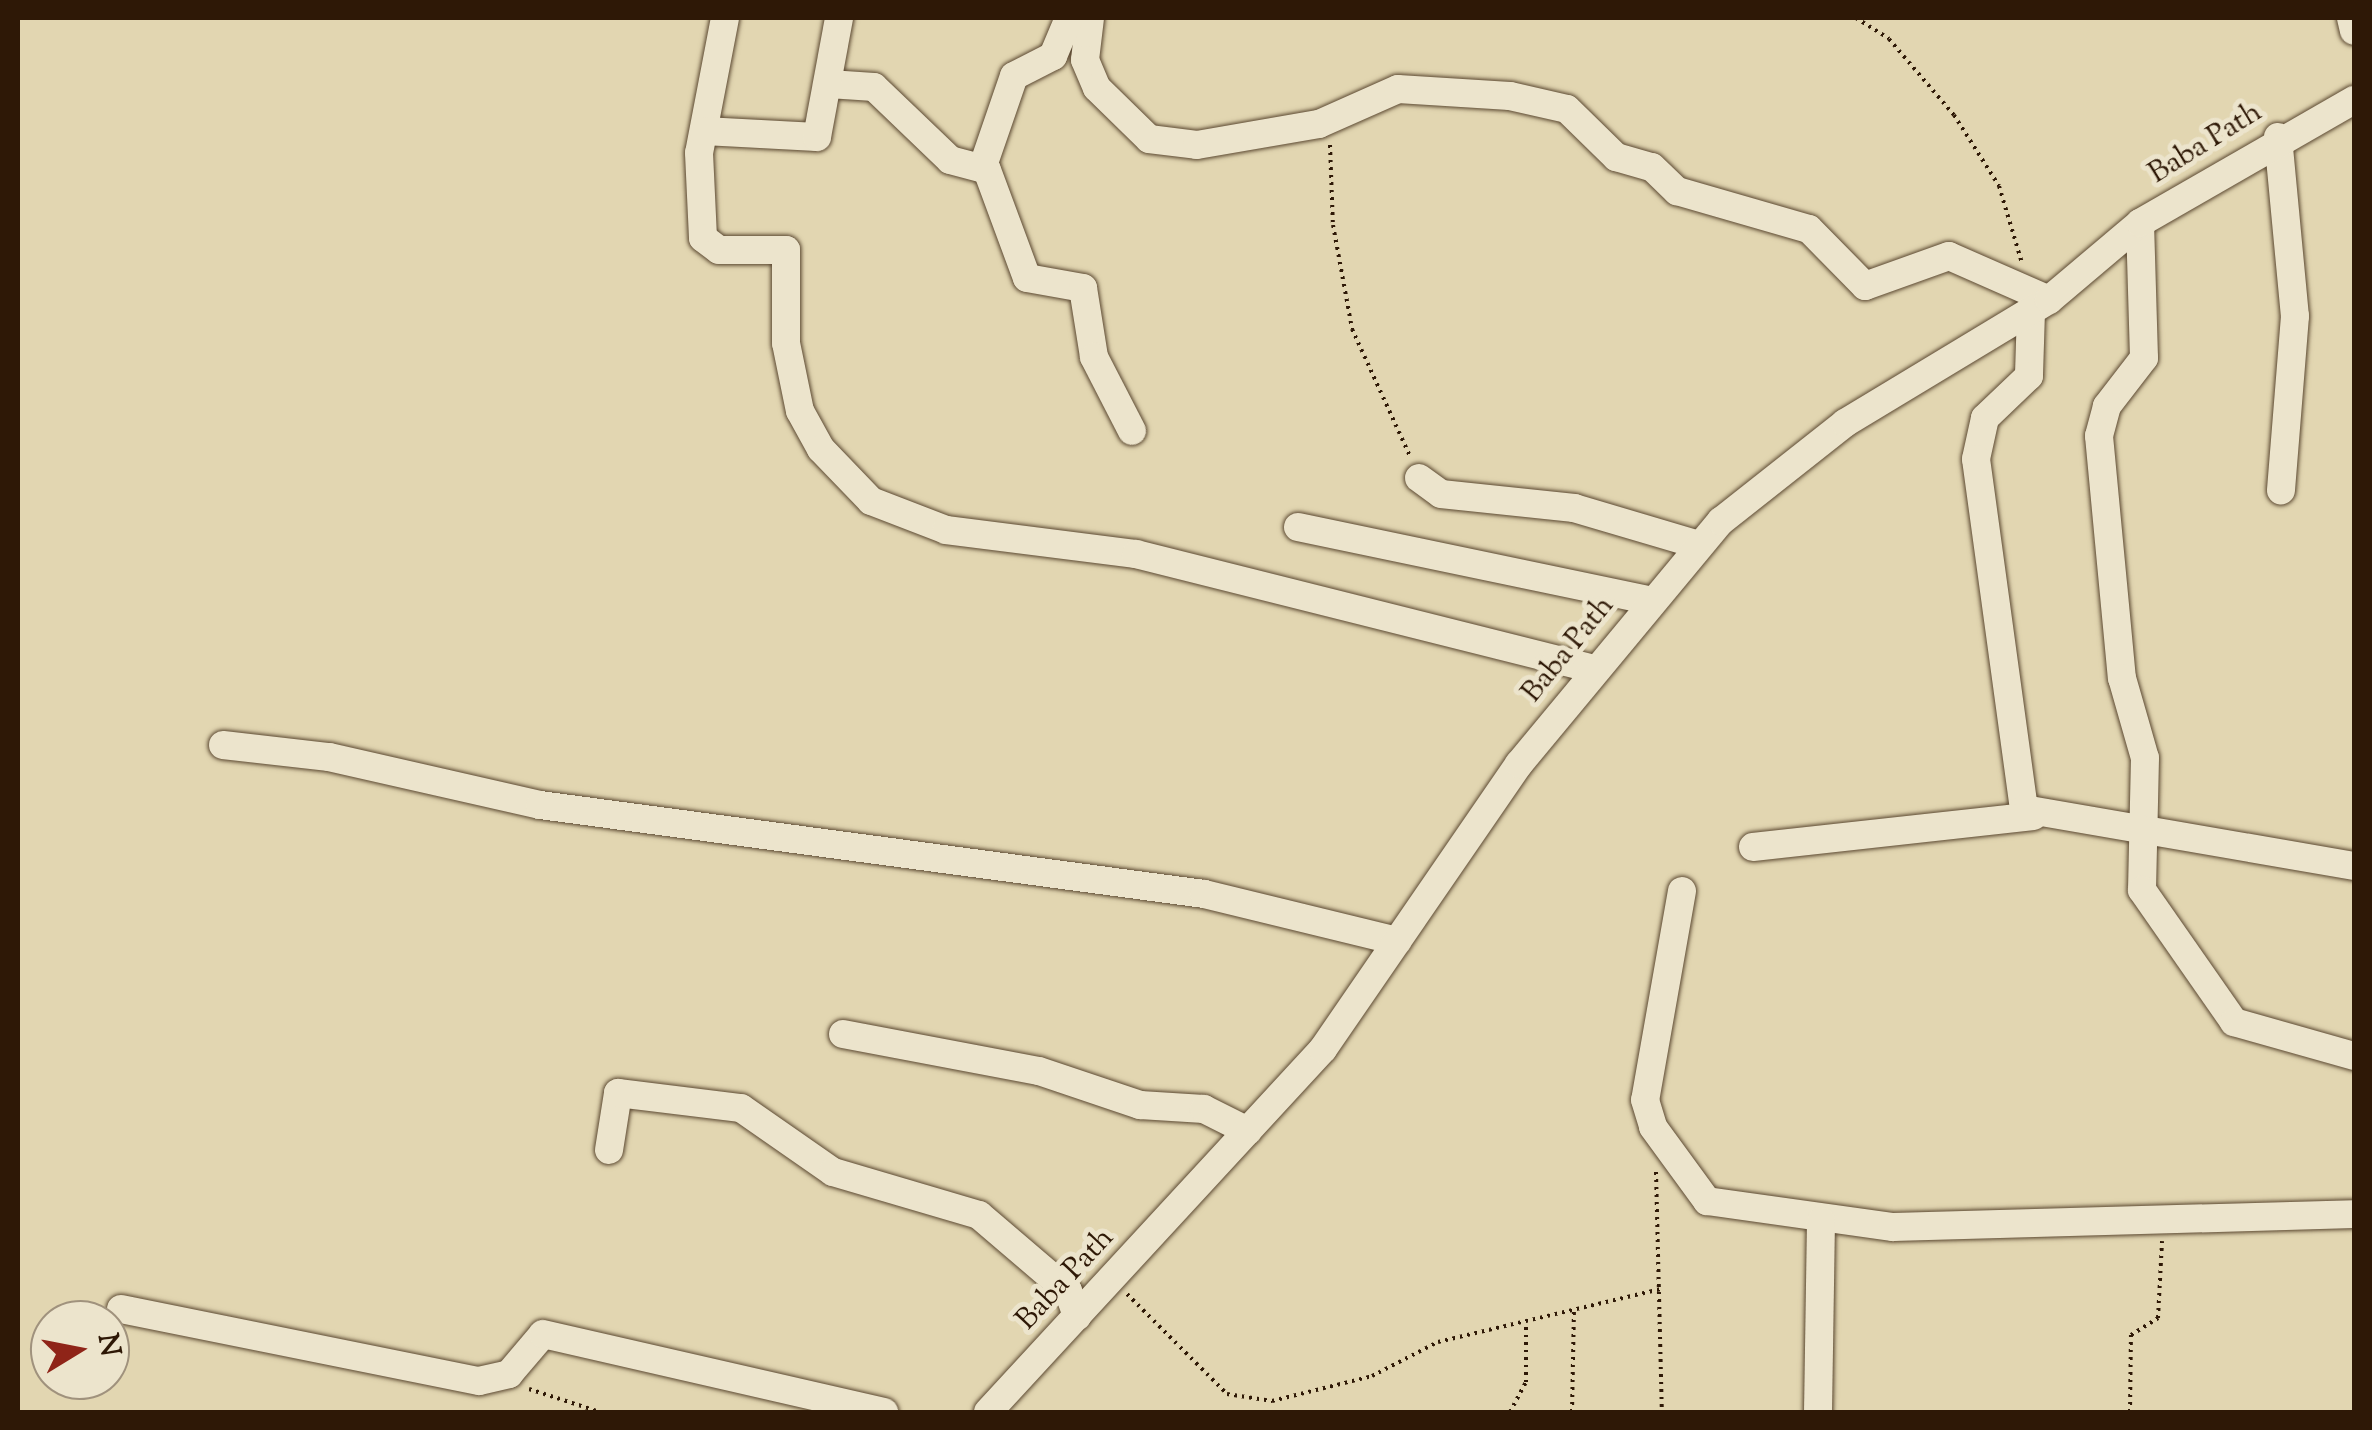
<!DOCTYPE html>
<style>
body{margin:0}
#map{position:relative;width:2372px;height:1430px;overflow:hidden;background:#e2d6b1;font-family:"Sorts Mill Goudy",serif}
div>[style]{position:absolute}
[style*='--x']{left:calc(var(--x)*1px);top:calc(var(--y)*1px);width:calc(var(--w)*1px);rotate:calc(var(--a)*1deg)}
.path>*{height:4px;margin-top:-2px;transform-origin:0;background:repeating-linear-gradient(90deg,#2e1806 0 2.5px,transparent 0 7.5px)}
.roads{filter:drop-shadow(0 0 2px #5b4831) drop-shadow(0 0 2px #5b4831)}
.minor>*{height:28px;margin:-14px;padding:0 14px;transform-origin:14px;border-radius:14px;background:#ece4cc}
span{translate:-50% -50%;white-space:nowrap;text-align:center;line-height:1.15;-webkit-text-stroke:10px #ece4cc;paint-order:stroke}
.street-label{font-size:30px;color:#2e1806}
.frame{position:absolute;inset:0;border:20px solid #2e1806;pointer-events:none}
.north{position:absolute;left:30px;top:1300px;width:100px;height:100px;box-sizing:border-box;background:#ece4cc;border:2px solid #a0927d;border-radius:50%;rotate:80deg;font-size:28px;font-weight:700;line-height:40px;text-align:center;color:#2e1806}
.north::after{content:'';display:block;margin:auto;width:35px;height:45px;background:#8f2418;clip-path:polygon(50% 0,100% 100%,50% 72%,0 100%)}
</style>
<div id="map">
<div class="path">
<div style="--x:1856;--y:18;--w:39;--a:32"></div>
<div style="--x:1889;--y:39;--w:100;--a:49.5"></div>
<div style="--x:1954;--y:115;--w:84;--a:57.6"></div>
<div style="--x:1999;--y:186;--w:80;--a:73.4"></div>
<div style="--x:1330;--y:145;--w:80;--a:87.9"></div>
<div style="--x:1333;--y:225;--w:106;--a:79.6"></div>
<div style="--x:1352;--y:329;--w:140;--a:65.5"></div>
<div style="--x:1656;--y:1172;--w:240;--a:88.6"></div>
<div style="--x:1127;--y:1294;--w:141;--a:45"></div>
<div style="--x:1227;--y:1394;--w:46;--a:8.8"></div>
<div style="--x:1272;--y:1401;--w:103;--a:-14"></div>
<div style="--x:1372;--y:1376;--w:74;--a:-27.3"></div>
<div style="--x:1438;--y:1342;--w:229;--a:-13.4"></div>
<div style="--x:529;--y:1389;--w:75;--a:17.9"></div>
<div style="--x:1510;--y:1412;--w:34;--a:-62"></div>
<div style="--x:1526;--y:1382;--w:58;--a:-90"></div>
<div style="--x:1572;--y:1412;--w:101;--a:-88.9"></div>
<div style="--x:2130;--y:1412;--w:77;--a:-89.3"></div>
<div style="--x:2131;--y:1335;--w:32;--a:-32"></div>
<div style="--x:2158;--y:1318;--w:77;--a:-87"></div>
</div>
<div class="roads">
<div class="minor">
<div style="--x:725;--y:18;--w:137;--a:100.9"></div>
<div style="--x:699;--y:153;--w:85;--a:87.3"></div>
<div style="--x:703;--y:238;--w:20;--a:37"></div>
<div style="--x:719;--y:250;--w:67;--a:0"></div>
<div style="--x:786;--y:250;--w:93;--a:90"></div>
<div style="--x:786;--y:343;--w:69;--a:78.4"></div>
<div style="--x:800;--y:411;--w:43;--a:61.1"></div>
<div style="--x:821;--y:449;--w:72;--a:46.1"></div>
<div style="--x:871;--y:501;--w:80;--a:21.1"></div>
<div style="--x:946;--y:530;--w:192;--a:7.2"></div>
<div style="--x:1136;--y:554;--w:472;--a:14.1"></div>
<div style="--x:1090;--y:18;--w:42;--a:96.8"></div>
<div style="--x:1085;--y:60;--w:30;--a:67"></div>
<div style="--x:1097;--y:88;--w:73;--a:44.4"></div>
<div style="--x:1149;--y:139;--w:48;--a:7.1"></div>
<div style="--x:1197;--y:145;--w:124;--a:-9.8"></div>
<div style="--x:1319;--y:124;--w:86;--a:-23.9"></div>
<div style="--x:1398;--y:89;--w:112;--a:3.6"></div>
<div style="--x:1510;--y:96;--w:58;--a:12.8"></div>
<div style="--x:1567;--y:109;--w:69;--a:44.4"></div>
<div style="--x:1616;--y:157;--w:37;--a:16"></div>
<div style="--x:1652;--y:167;--w:35;--a:44"></div>
<div style="--x:1677;--y:191;--w:137;--a:16.1"></div>
<div style="--x:1809;--y:229;--w:80;--a:45.5"></div>
<div style="--x:1865;--y:286;--w:89;--a:-19.7"></div>
<div style="--x:1949;--y:256;--w:109;--a:23.7"></div>
<div style="--x:2351;--y:18;--w:13;--a:77"></div>
<div style="--x:829;--y:84;--w:45;--a:3.8"></div>
<div style="--x:874;--y:87;--w:105;--a:43.8"></div>
<div style="--x:950;--y:160;--w:38;--a:15"></div>
<div style="--x:987;--y:170;--w:115;--a:69.7"></div>
<div style="--x:1027;--y:278;--w:57;--a:10.1"></div>
<div style="--x:1083;--y:288;--w:70;--a:80.9"></div>
<div style="--x:1094;--y:357;--w:83;--a:62.8"></div>
<div style="--x:704;--y:131;--w:113;--a:3"></div>
<div style="--x:817;--y:137;--w:121;--a:-79.5"></div>
<div style="--x:2278;--y:137;--w:180;--a:84.6"></div>
<div style="--x:2295;--y:316;--w:175;--a:94.6"></div>
<div style="--x:983;--y:166;--w:95;--a:-71"></div>
<div style="--x:1014;--y:76;--w:44;--a:-27.1"></div>
<div style="--x:1053;--y:56;--w:41;--a:-67.2"></div>
<div style="--x:2140;--y:223;--w:135;--a:88.3"></div>
<div style="--x:2144;--y:358;--w:61;--a:127.6"></div>
<div style="--x:2107;--y:406;--w:31;--a:105"></div>
<div style="--x:2099;--y:436;--w:243;--a:84.6"></div>
<div style="--x:2122;--y:678;--w:83;--a:74"></div>
<div style="--x:2145;--y:758;--w:132;--a:91.3"></div>
<div style="--x:2142;--y:890;--w:161;--a:55.1"></div>
<div style="--x:2234;--y:1022;--w:125;--a:15.8"></div>
<div style="--x:2031;--y:311;--w:65;--a:91.8"></div>
<div style="--x:2029;--y:376;--w:61;--a:136.3"></div>
<div style="--x:1985;--y:418;--w:42;--a:102.4"></div>
<div style="--x:1976;--y:459;--w:353;--a:82.2"></div>
<div style="--x:2024;--y:809;--w:335;--a:9.8"></div>
<div style="--x:1419;--y:478;--w:27;--a:36"></div>
<div style="--x:1441;--y:494;--w:134;--a:6"></div>
<div style="--x:1574;--y:508;--w:130;--a:16.5"></div>
<div style="--x:1298;--y:527;--w:361;--a:11.8"></div>
<div style="--x:223;--y:745;--w:107;--a:6.5"></div>
<div style="--x:329;--y:757;--w:216;--a:12.8"></div>
<div style="--x:540;--y:805;--w:670;--a:7.63"></div>
<div style="--x:1204;--y:894;--w:199;--a:13.7"></div>
<div style="--x:1753;--y:847;--w:282;--a:-6.3"></div>
<div style="--x:1682;--y:891;--w:212;--a:100"></div>
<div style="--x:1645;--y:1100;--w:28;--a:73"></div>
<div style="--x:1653;--y:1127;--w:92;--a:53.9"></div>
<div style="--x:1707;--y:1201;--w:188;--a:8"></div>
<div style="--x:1893;--y:1227;--w:461;--a:-1.6"></div>
<div style="--x:843;--y:1034;--w:199;--a:10.7"></div>
<div style="--x:1039;--y:1071;--w:107;--a:18.6"></div>
<div style="--x:1140;--y:1105;--w:64;--a:3.6"></div>
<div style="--x:1204;--y:1109;--w:49;--a:26.6"></div>
<div style="--x:609;--y:1150;--w:58;--a:-81"></div>
<div style="--x:618;--y:1093;--w:124;--a:7"></div>
<div style="--x:741;--y:1108;--w:112;--a:34.8"></div>
<div style="--x:833;--y:1172;--w:152;--a:16.4"></div>
<div style="--x:979;--y:1215;--w:117;--a:40.5"></div>
<div style="--x:1068;--y:1291;--w:27;--a:70"></div>
<div style="--x:121;--y:1309;--w:365;--a:11.4"></div>
<div style="--x:479;--y:1381;--w:31;--a:-13"></div>
<div style="--x:509;--y:1374;--w:52;--a:-49.6"></div>
<div style="--x:543;--y:1334;--w:350;--a:12.9"></div>
<div style="--x:988;--y:1412;--w:494;--a:-47.3"></div>
<div style="--x:1323;--y:1049;--w:346;--a:-55.5"></div>
<div style="--x:1519;--y:764;--w:316;--a:-50.3"></div>
<div style="--x:1721;--y:521;--w:158;--a:-38.3"></div>
<div style="--x:1845;--y:423;--w:238;--a:-31.1"></div>
<div style="--x:2049;--y:300;--w:119;--a:-40.2"></div>
<div style="--x:2140;--y:223;--w:247;--a:-29.9"></div>
<div style="--x:1818;--y:1412;--w:191;--a:-89.1"></div>
</div>
</div>
<div class="street-label">
<span style="left:2206px;top:144px;rotate:-32deg">Baba Path</span>
<span style="left:1569px;top:650px;rotate:-51deg">Baba Path</span>
<span style="left:1066px;top:1280px;rotate:-47deg">Baba Path</span>
</div>
<div class="frame"></div>
<div class="north">N</div>
</div>
